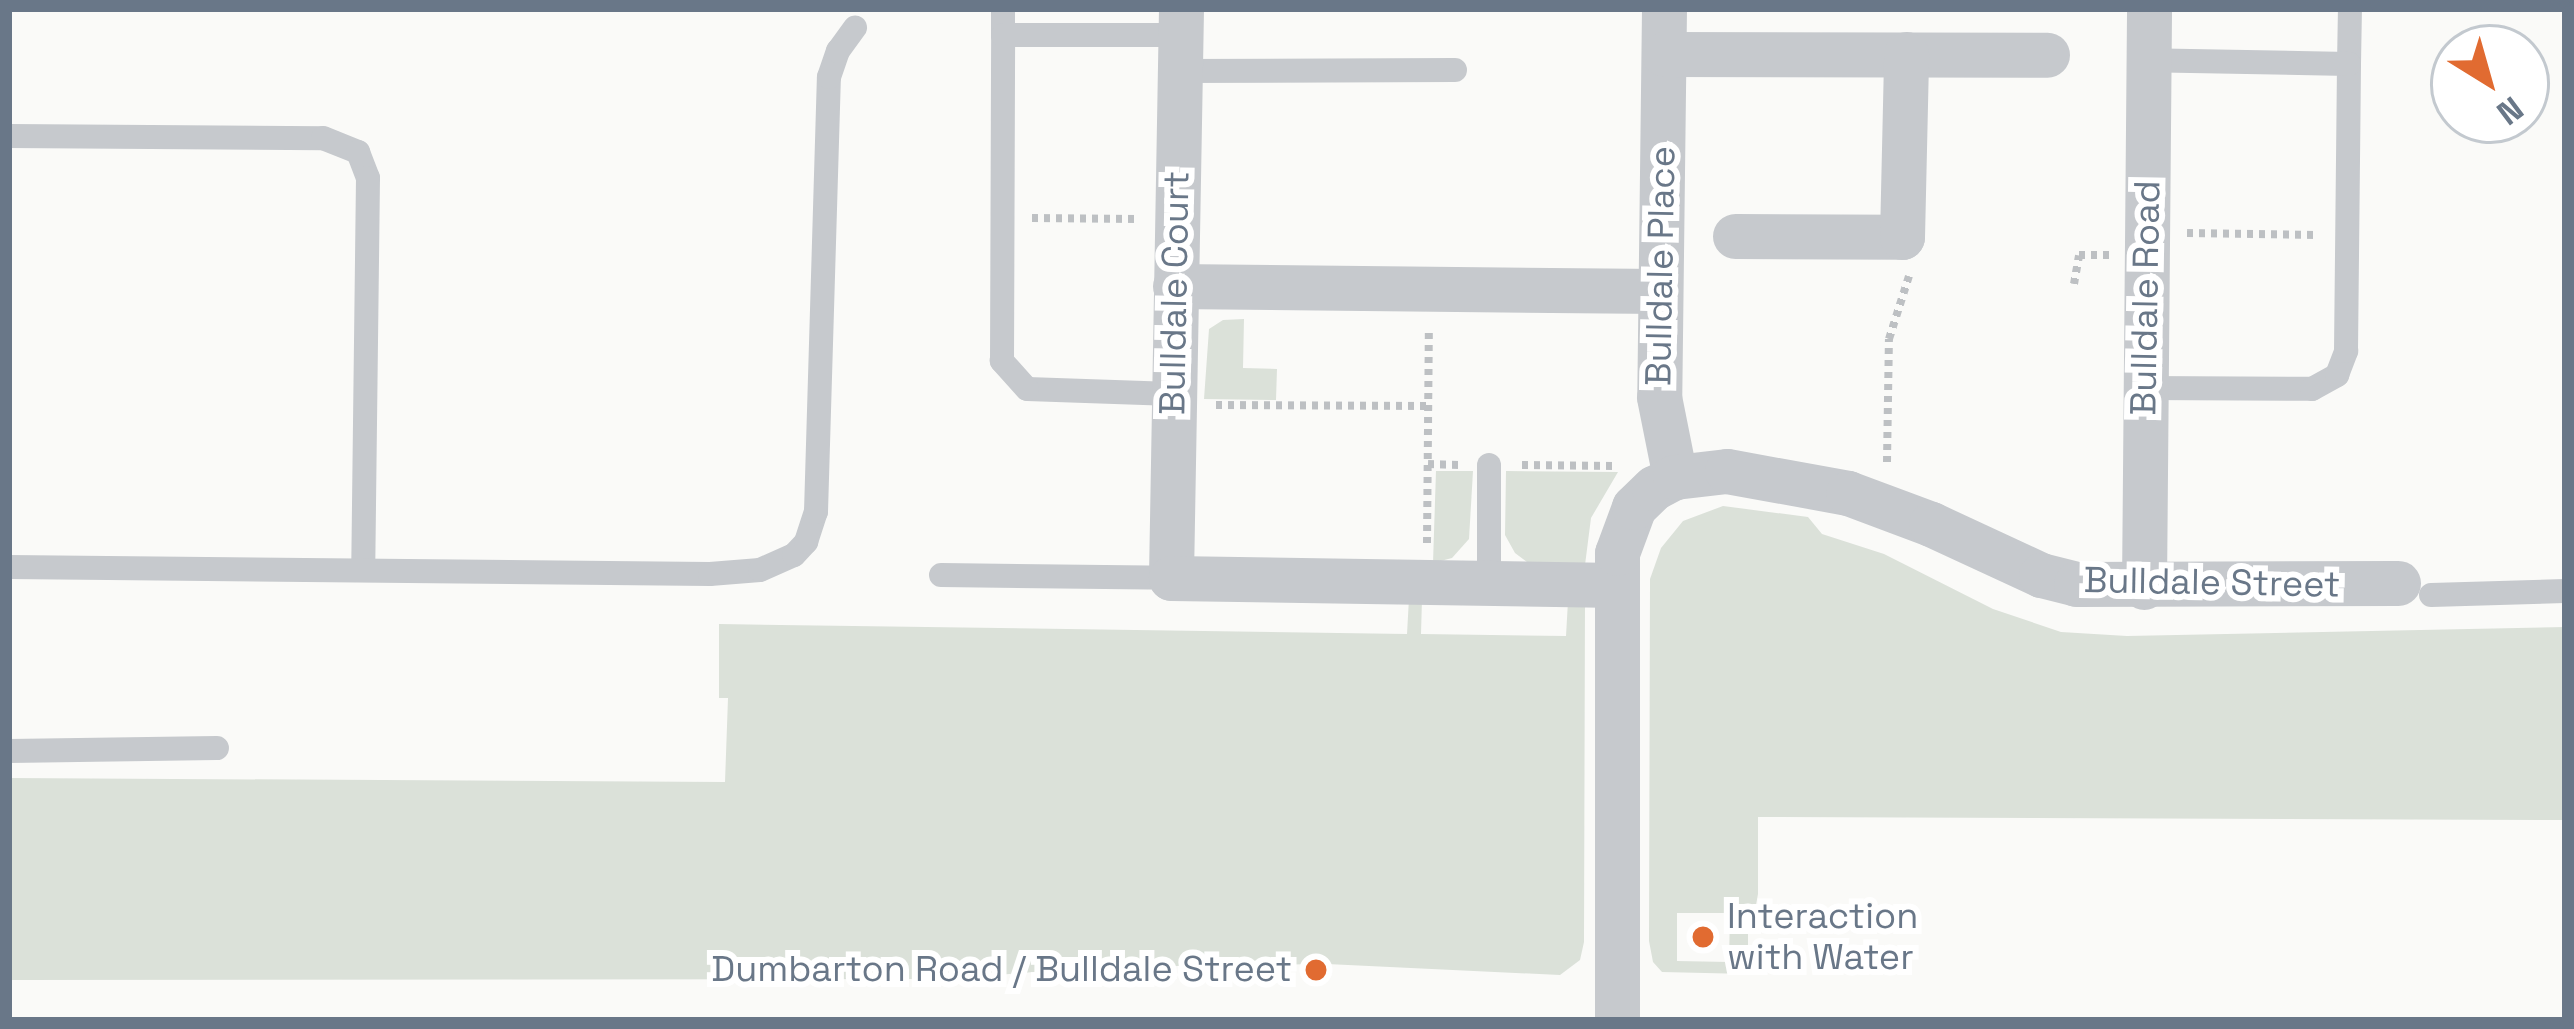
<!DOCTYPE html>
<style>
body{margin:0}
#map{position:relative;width:2574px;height:1029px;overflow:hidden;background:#fafaf8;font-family:"Space Grotesk",sans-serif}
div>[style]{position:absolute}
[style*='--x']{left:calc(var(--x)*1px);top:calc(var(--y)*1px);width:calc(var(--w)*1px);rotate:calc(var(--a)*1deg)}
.green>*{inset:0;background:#dbe1d9}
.path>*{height:8px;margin-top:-4px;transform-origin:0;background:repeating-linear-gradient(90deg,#bdc0c3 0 6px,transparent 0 12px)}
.lane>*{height:24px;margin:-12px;padding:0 12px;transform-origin:12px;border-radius:12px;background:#c6c9cd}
.street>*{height:45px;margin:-22.5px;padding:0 22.5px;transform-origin:22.5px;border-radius:22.5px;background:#c6c9cd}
.dots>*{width:33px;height:33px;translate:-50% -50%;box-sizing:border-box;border:6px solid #fff;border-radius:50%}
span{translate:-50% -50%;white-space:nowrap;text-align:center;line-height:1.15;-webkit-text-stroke:12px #fff;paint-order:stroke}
.street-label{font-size:36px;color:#697788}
.poi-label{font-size:36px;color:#697788}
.left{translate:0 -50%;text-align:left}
.right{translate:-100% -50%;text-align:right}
.frame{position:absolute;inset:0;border:12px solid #697788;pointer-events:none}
.north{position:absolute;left:2430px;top:24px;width:120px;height:120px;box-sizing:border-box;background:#fff;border:3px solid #c3c9cf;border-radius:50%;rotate:143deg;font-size:33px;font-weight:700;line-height:48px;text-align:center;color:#697788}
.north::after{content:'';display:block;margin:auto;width:42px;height:54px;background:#e16b31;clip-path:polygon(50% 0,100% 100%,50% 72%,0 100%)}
</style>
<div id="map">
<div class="green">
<div style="clip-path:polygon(1244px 319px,1243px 368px,1277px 369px,1276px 400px,1204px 399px,1209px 329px,1223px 320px)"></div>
<div style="clip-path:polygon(1436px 471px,1473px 471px,1469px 539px,1452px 558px,1433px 563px)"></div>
<div style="clip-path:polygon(1506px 471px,1618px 472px,1591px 518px,1585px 565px,1527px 562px,1515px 553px,1505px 535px)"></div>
<div style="clip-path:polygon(evenodd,1723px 506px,1808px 517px,1822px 534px,1884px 554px,1993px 609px,2061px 632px,2127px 636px,2565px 627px,2565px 820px,1758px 817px,1758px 894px,1756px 905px,1748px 905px,1748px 974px,1662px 972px,1653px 962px,1649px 941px,1650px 579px,1661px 548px,1683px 521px,1723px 506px,1677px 913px,1730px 913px,1729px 962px,1677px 961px,1677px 913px)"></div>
<div style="clip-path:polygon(1409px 598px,1422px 599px,1421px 634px,1566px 636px,1568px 601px,1585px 601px,1584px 942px,1580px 960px,1560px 975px,1327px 964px,1093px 967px,951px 979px,9px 980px,9px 778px,725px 782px,728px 698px,719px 698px,719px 624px,1407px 634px)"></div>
</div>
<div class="path">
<div style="--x:1032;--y:218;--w:105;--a:0.5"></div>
<div style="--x:2187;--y:233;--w:129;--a:0.9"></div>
<div style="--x:2074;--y:284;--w:29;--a:-80"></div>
<div style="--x:2079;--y:255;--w:30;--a:0"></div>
<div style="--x:1216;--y:405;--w:212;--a:0.3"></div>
<div style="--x:1887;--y:462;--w:123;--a:-89.1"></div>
<div style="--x:1889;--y:339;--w:66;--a:-72.4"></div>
<div style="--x:1428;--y:464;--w:31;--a:2"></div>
<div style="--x:1522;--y:465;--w:93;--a:0.6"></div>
<div style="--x:1427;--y:543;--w:213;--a:-89.5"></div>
</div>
<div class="lane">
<div style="--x:1003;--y:35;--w:26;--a:-90"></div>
<div style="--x:2349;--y:64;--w:55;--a:-89"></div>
<div style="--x:1180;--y:71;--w:275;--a:-0.2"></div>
<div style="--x:9;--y:136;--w:314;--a:0.4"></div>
<div style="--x:323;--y:138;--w:38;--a:22"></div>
<div style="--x:358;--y:152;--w:28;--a:69"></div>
<div style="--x:368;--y:178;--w:392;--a:90.7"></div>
<div style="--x:2145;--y:388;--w:167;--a:0.3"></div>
<div style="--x:2312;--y:389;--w:29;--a:-29"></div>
<div style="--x:2337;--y:375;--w:26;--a:-69"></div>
<div style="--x:2346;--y:351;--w:287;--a:-89.4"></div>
<div style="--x:2349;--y:64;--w:200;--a:-178.9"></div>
<div style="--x:1173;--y:394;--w:146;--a:-178"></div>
<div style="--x:1027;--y:389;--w:38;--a:-132"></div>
<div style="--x:1002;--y:361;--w:326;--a:-89.8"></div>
<div style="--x:1003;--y:35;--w:178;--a:0"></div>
<div style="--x:1489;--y:465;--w:116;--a:90"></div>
<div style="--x:9;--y:567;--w:701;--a:0.57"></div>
<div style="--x:710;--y:574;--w:50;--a:-4.6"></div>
<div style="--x:760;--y:570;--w:37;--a:-24"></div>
<div style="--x:794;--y:555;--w:18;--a:-47"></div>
<div style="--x:806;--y:542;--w:32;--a:-72"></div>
<div style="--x:816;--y:512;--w:435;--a:-88.3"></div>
<div style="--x:829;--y:77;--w:28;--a:-71"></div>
<div style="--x:838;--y:51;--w:29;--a:-54"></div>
<div style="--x:941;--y:575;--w:230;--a:0.7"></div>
<div style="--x:2431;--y:595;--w:134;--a:-1.7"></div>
<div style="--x:9;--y:751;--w:208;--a:-0.8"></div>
</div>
<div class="street">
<div style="--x:1181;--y:9;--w:569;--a:91.01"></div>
<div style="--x:1171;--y:578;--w:446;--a:0.9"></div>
<div style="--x:1664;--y:9;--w:388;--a:90.7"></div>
<div style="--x:1659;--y:397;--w:82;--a:78.7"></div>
<div style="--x:1664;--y:54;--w:383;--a:0.1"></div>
<div style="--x:1735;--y:236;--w:167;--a:0.3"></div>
<div style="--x:1902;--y:237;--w:183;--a:-88.7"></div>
<div style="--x:1175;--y:286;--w:485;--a:0.6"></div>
<div style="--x:2144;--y:587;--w:578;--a:-89.5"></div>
<div style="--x:1617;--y:1020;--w:467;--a:-90"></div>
<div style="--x:1617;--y:553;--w:49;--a:-69.7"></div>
<div style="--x:1634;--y:507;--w:28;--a:-44"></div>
<div style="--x:1654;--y:488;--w:24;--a:-28"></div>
<div style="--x:1675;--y:477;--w:52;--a:-6.6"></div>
<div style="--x:1727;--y:471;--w:123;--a:10.3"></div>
<div style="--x:1848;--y:493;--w:89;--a:20.5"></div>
<div style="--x:1931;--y:524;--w:121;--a:24.9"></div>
<div style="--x:2041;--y:575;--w:36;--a:14"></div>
<div style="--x:2076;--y:584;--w:322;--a:-0.2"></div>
</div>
<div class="dots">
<div style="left:1703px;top:937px;background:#e16b31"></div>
<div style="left:1316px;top:970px;background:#e16b31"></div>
</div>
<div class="street-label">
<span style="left:1661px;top:266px;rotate:-89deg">Bulldale Place</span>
<span style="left:1175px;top:293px;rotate:-89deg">Bulldale Court</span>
<span style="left:2146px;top:298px;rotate:-89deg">Bulldale Road</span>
<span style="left:2212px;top:583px;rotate:1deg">Bulldale Street</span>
</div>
<div class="poi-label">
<span class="left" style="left:1727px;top:937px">Interaction<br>with Water</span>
<span class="right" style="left:1292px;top:970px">Dumbarton Road / Bulldale Street</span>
</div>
<div class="frame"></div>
<div class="north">N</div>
</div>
